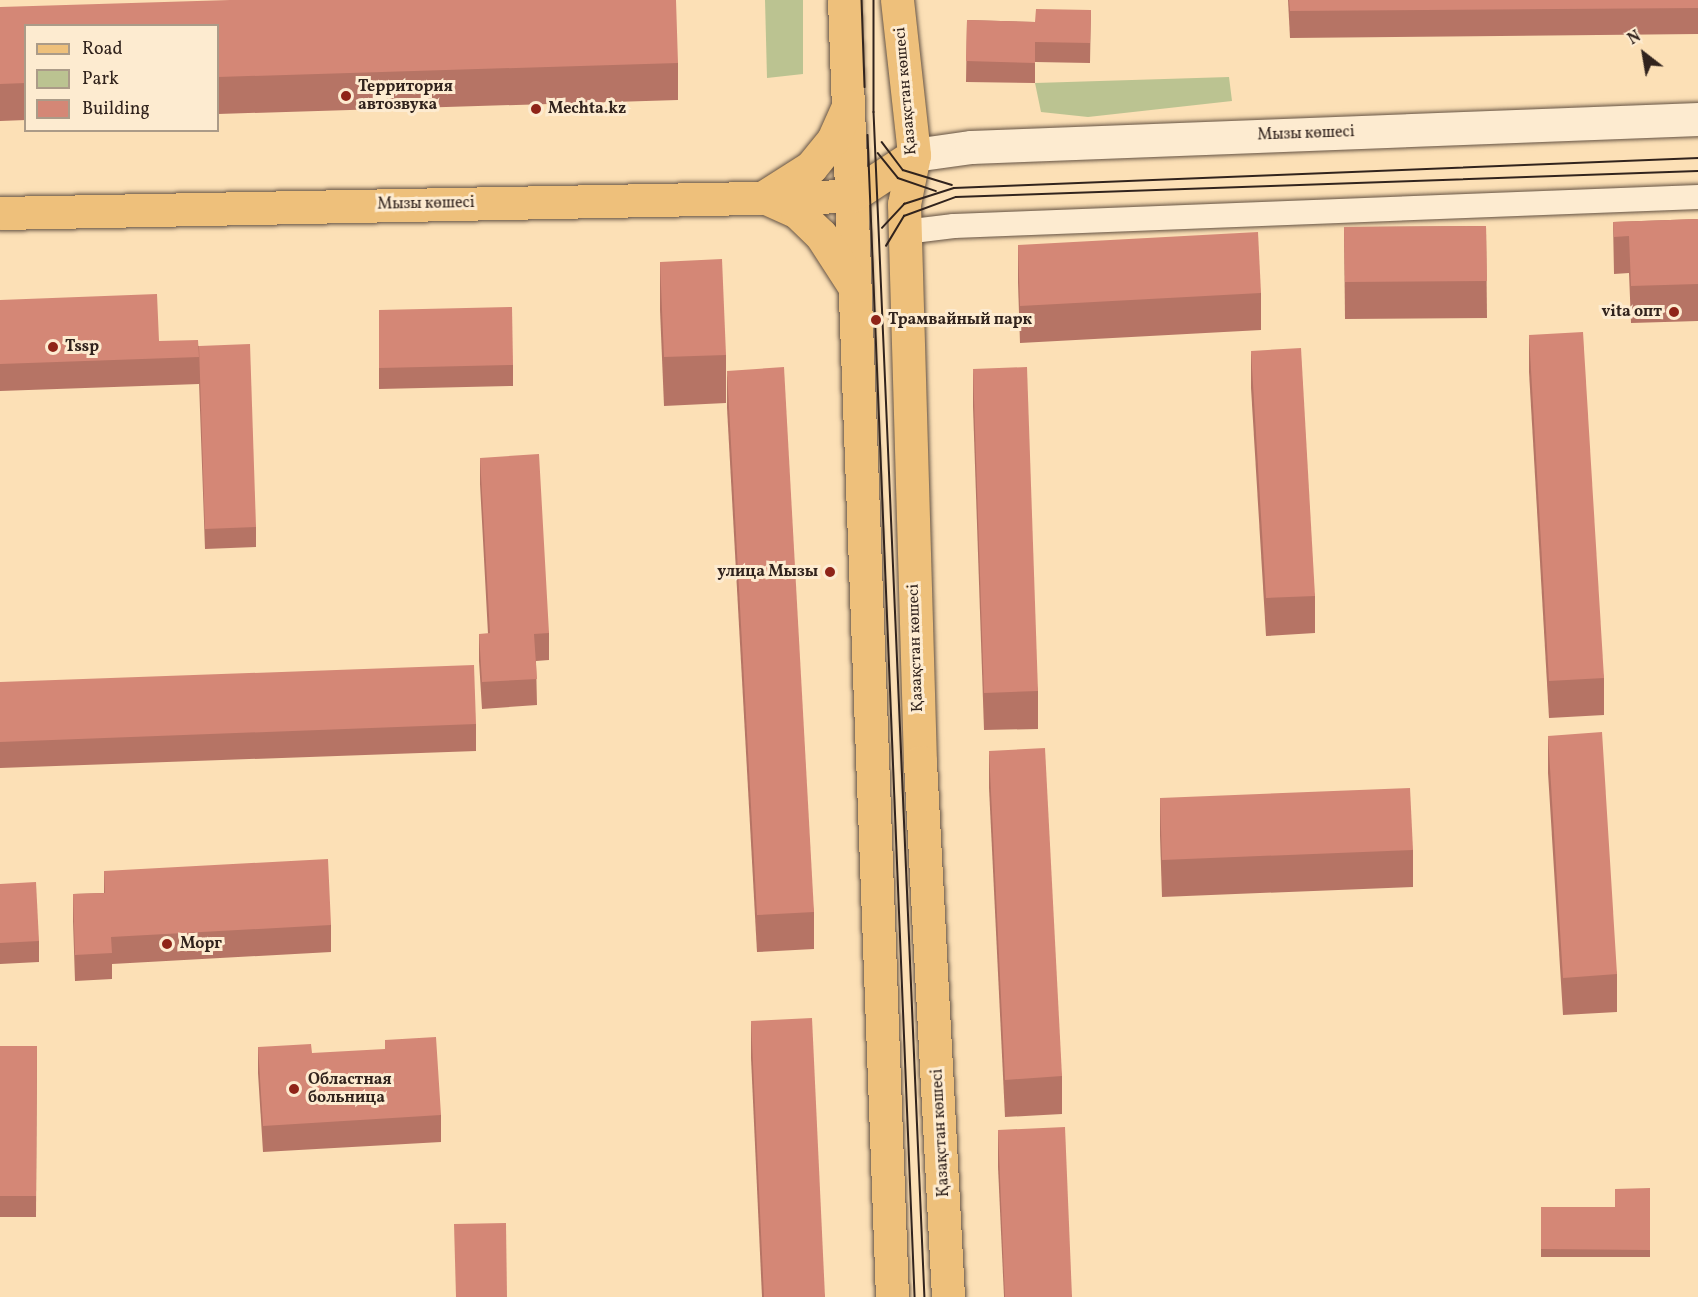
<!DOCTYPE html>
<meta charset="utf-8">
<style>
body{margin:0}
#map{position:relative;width:1698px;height:1297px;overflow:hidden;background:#fce0b6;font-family:Vollkorn,serif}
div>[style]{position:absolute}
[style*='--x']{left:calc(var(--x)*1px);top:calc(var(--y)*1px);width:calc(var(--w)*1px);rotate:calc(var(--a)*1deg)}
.green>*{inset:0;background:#bbc391}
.roads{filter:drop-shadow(0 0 2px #645243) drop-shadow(0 0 2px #645243)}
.street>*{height:24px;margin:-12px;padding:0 12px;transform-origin:12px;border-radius:12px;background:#fdebd0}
.secondary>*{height:33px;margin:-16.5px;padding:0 16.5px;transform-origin:16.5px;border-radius:16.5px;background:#fdebd0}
.primary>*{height:33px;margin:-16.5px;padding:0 16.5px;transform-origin:16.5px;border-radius:16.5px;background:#eec07b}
.tram>*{height:1.5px;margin:-0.75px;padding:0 0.75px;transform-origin:0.75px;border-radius:0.75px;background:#31231d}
.wall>*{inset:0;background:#b67465}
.building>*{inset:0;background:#d48776}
.dots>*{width:16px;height:16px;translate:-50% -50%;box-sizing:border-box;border:3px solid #fdebd0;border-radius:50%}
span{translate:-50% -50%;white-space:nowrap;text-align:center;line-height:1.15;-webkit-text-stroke:6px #fdebd0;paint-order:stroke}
.poi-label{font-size:16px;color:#31231d;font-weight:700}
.left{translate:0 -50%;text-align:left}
.right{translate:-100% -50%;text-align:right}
.street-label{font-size:16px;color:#31231d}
.legend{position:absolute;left:24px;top:24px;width:195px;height:108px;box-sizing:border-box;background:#fdebd0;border:2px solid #ab9b88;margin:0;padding:8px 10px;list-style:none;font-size:18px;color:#31231d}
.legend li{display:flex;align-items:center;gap:12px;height:30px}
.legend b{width:30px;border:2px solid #ab9b88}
.north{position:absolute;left:1614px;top:24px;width:60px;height:60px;-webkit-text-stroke:4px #fdebd0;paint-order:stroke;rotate:329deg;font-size:16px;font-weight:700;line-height:24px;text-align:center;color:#31231d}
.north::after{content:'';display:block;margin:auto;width:21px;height:27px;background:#31231d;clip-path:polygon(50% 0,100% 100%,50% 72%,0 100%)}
</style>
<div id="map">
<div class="green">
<div style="clip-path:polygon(765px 0,803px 0,803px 74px,767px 78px)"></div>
<div style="clip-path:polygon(1229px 77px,1232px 101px,1088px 117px,1041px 112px,1035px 83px)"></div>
</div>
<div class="roads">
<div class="street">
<div style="--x:905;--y:232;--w:49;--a:-7"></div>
<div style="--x:954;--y:226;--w:745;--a:-2.23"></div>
</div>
<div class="secondary">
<div style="--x:914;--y:155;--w:58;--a:-8"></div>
<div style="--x:971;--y:147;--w:728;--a:-2.21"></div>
</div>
<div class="primary">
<div style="--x:844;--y:0;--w:1298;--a:87.88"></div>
<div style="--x:897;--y:0;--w:156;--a:83.7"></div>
<div style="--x:914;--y:155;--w:50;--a:101.5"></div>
<div style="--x:904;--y:204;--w:558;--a:88.36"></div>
<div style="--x:920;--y:762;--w:536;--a:87"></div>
<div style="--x:852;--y:196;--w:74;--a:-33.5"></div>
<div style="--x:764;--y:197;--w:56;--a:-32.6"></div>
<div style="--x:811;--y:167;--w:35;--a:-51"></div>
<div style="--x:833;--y:140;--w:37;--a:-66"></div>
<div style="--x:766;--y:198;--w:34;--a:24"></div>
<div style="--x:797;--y:212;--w:33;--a:44"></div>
<div style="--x:821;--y:235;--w:61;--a:57.1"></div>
<div style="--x:0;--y:213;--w:852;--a:-1.14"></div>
</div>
</div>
<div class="tram">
<div style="--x:862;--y:0;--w:87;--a:88"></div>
<div style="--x:874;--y:0;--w:112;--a:90"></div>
<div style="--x:874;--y:112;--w:1186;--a:87.54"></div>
<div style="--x:868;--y:135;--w:1163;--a:87.68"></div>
<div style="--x:882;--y:142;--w:35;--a:53"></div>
<div style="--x:903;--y:170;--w:51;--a:17"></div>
<div style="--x:878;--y:153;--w:32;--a:51"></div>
<div style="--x:898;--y:178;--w:40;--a:18.9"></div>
<div style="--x:882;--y:228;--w:33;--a:-47"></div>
<div style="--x:904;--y:204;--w:52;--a:-17.7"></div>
<div style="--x:954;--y:188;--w:745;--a:-2.31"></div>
<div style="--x:886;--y:246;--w:35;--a:-59"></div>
<div style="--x:904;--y:216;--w:55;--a:-20.1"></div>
<div style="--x:956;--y:197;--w:742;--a:-2.01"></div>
</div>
<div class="wall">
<div style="clip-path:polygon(1288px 0,1698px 0,1698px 34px,1290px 38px)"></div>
<div style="clip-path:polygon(0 7px,678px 63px,678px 100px,218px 114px,218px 26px,26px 26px,26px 120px,0 121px)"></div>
<div style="clip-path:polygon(1091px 10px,1090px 63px,1035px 62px,1035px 83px,966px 82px,967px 20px,1035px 22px)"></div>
<div style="clip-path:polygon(1698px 219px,1698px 321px,1631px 323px,1629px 273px,1614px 274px,1613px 222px)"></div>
<div style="clip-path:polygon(1486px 226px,1487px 318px,1345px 319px,1344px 227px)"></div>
<div style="clip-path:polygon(1018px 245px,1261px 293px,1261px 330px,1020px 343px,1018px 283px)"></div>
<div style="clip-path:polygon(660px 262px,726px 355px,726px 403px,664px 406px,660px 310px)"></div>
<div style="clip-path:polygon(0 300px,159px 341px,199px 346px,256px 527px,256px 547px,205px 549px,199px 382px,199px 384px,0 391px)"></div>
<div style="clip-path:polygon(379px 310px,513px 365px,513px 386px,379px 389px)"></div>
<div style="clip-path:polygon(1529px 335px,1604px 678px,1604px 715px,1549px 718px,1529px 372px)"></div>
<div style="clip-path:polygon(1251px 351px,1315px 596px,1315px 633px,1266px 636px,1251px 388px)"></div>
<div style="clip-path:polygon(973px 369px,1038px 691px,1038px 729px,984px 730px,973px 407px)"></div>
<div style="clip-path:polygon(727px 371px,814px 912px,814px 949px,757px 952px,727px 408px)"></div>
<div style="clip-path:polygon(480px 458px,549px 633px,549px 660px,536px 661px,537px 705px,482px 709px,479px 661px,479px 634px,488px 634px,480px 484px)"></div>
<div style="clip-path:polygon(0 682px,476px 724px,476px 751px,0 768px)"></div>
<div style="clip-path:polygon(1548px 736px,1617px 974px,1617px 1012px,1563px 1015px,1548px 773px)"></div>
<div style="clip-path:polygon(989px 751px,1062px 1076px,1062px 1114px,1005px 1117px,989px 788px)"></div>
<div style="clip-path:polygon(1160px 798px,1413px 850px,1413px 887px,1162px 897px,1160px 836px)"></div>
<div style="clip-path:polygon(104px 871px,331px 925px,331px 952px,112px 964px,112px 979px,75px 981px,73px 921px,73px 894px,104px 893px)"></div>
<div style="clip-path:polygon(0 884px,39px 941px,39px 962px,0 964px)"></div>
<div style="clip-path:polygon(751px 1021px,825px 1297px,762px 1297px,751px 1058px)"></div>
<div style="clip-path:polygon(0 1046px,37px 1046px,36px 1217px,0 1217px)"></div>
<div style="clip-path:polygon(258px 1047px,312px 1053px,441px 1115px,441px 1142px,263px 1152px,258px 1073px)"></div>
<div style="clip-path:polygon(998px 1130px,1072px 1297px,1004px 1297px,998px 1167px)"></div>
<div style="clip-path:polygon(1650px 1188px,1650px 1257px,1541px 1257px,1541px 1207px,1615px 1207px)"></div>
</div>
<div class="building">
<div style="clip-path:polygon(230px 0,676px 0,678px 63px,218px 77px,218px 26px,26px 26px,26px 83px,0 84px,0 7px)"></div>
<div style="clip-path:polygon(1289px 0,1698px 0,1698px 8px,1290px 11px)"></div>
<div style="clip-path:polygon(1036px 9px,1091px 10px,1090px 43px,1035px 42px,1035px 63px,966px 61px,967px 20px,1035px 22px)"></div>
<div style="clip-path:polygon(1698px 219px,1698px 284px,1631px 286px,1629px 236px,1614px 237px,1613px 222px)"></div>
<div style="clip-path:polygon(1486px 226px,1487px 281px,1345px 282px,1344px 227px)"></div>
<div style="clip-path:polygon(1258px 232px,1261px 293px,1020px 306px,1018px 245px)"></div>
<div style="clip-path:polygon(722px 259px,726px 355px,664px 357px,660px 262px)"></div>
<div style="clip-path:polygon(157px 294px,159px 341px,198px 340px,199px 357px,0 364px,0 300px)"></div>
<div style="clip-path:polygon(512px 307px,513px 365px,379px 368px,379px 310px)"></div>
<div style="clip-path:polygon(1583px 332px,1604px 678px,1549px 681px,1529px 335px)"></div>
<div style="clip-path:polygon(250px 344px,256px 527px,205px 529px,199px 346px)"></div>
<div style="clip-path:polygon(1301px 348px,1315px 596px,1266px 598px,1251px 351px)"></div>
<div style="clip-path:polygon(784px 367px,814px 912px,757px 915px,727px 371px)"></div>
<div style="clip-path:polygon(1027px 367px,1038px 691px,984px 693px,973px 369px)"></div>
<div style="clip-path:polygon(539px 454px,549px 633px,534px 634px,537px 679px,482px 682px,479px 634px,490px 633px,480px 458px)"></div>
<div style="clip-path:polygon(474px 665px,476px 724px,0 742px,0 682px)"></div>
<div style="clip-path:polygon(1602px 732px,1617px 974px,1563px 978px,1548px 736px)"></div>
<div style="clip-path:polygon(1045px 748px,1062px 1076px,1005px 1080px,989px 751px)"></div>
<div style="clip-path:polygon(1410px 788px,1413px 850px,1162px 860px,1160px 798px)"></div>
<div style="clip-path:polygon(328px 859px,331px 925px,111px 937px,112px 953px,75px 955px,73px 894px,105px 893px,104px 871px)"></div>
<div style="clip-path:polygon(36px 882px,39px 941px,0 943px,0 884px)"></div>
<div style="clip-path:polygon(812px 1018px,825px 1297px,764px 1297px,751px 1021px)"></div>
<div style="clip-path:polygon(436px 1037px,441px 1115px,263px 1126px,258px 1047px,311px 1044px,312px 1053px,385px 1049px,385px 1040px)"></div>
<div style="clip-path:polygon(0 1046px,37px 1046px,36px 1196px,0 1196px)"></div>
<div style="clip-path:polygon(1065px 1127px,1072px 1297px,1005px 1297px,998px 1130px)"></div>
<div style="clip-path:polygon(1650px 1188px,1650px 1250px,1541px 1249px,1541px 1207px,1615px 1207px,1615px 1189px)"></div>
<div style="clip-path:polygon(506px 1223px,507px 1297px,456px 1297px,454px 1224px)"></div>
</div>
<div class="dots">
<div style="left:346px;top:96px;background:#8f2418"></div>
<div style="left:536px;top:109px;background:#8f2418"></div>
<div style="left:1674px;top:312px;background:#8f2418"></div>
<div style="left:876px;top:320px;background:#8f2418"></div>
<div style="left:53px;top:347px;background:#8f2418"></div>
<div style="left:830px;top:572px;background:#8f2418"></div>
<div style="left:167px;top:944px;background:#8f2418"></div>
<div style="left:294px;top:1089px;background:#8f2418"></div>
</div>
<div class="poi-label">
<span class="left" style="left:358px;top:96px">Территория<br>автозвука</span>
<span class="left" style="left:548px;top:109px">Mechta.kz</span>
<span class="right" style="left:1662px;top:312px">vita опт</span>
<span class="left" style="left:888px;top:320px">Трамвайный парк</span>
<span class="left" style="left:65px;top:347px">Tssp</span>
<span class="right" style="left:818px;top:572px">улица Мызы</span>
<span class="left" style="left:180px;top:944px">Морг</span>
<span class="left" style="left:308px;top:1089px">Областная<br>больница</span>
</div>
<div class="street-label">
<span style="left:906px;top:91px;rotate:-95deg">Қазақстан көшесі</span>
<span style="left:1306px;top:134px;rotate:-2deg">Мызы көшесі</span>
<span style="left:426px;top:204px;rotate:-1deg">Мызы көшесі</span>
<span style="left:916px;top:648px;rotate:-92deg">Қазақстан көшесі</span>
<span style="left:941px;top:1133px;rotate:-93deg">Қазақстан көшесі</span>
</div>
<ul class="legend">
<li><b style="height:8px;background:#eec07b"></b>Road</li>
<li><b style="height:16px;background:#bbc391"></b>Park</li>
<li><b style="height:16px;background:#d48776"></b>Building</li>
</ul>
<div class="north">N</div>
</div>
